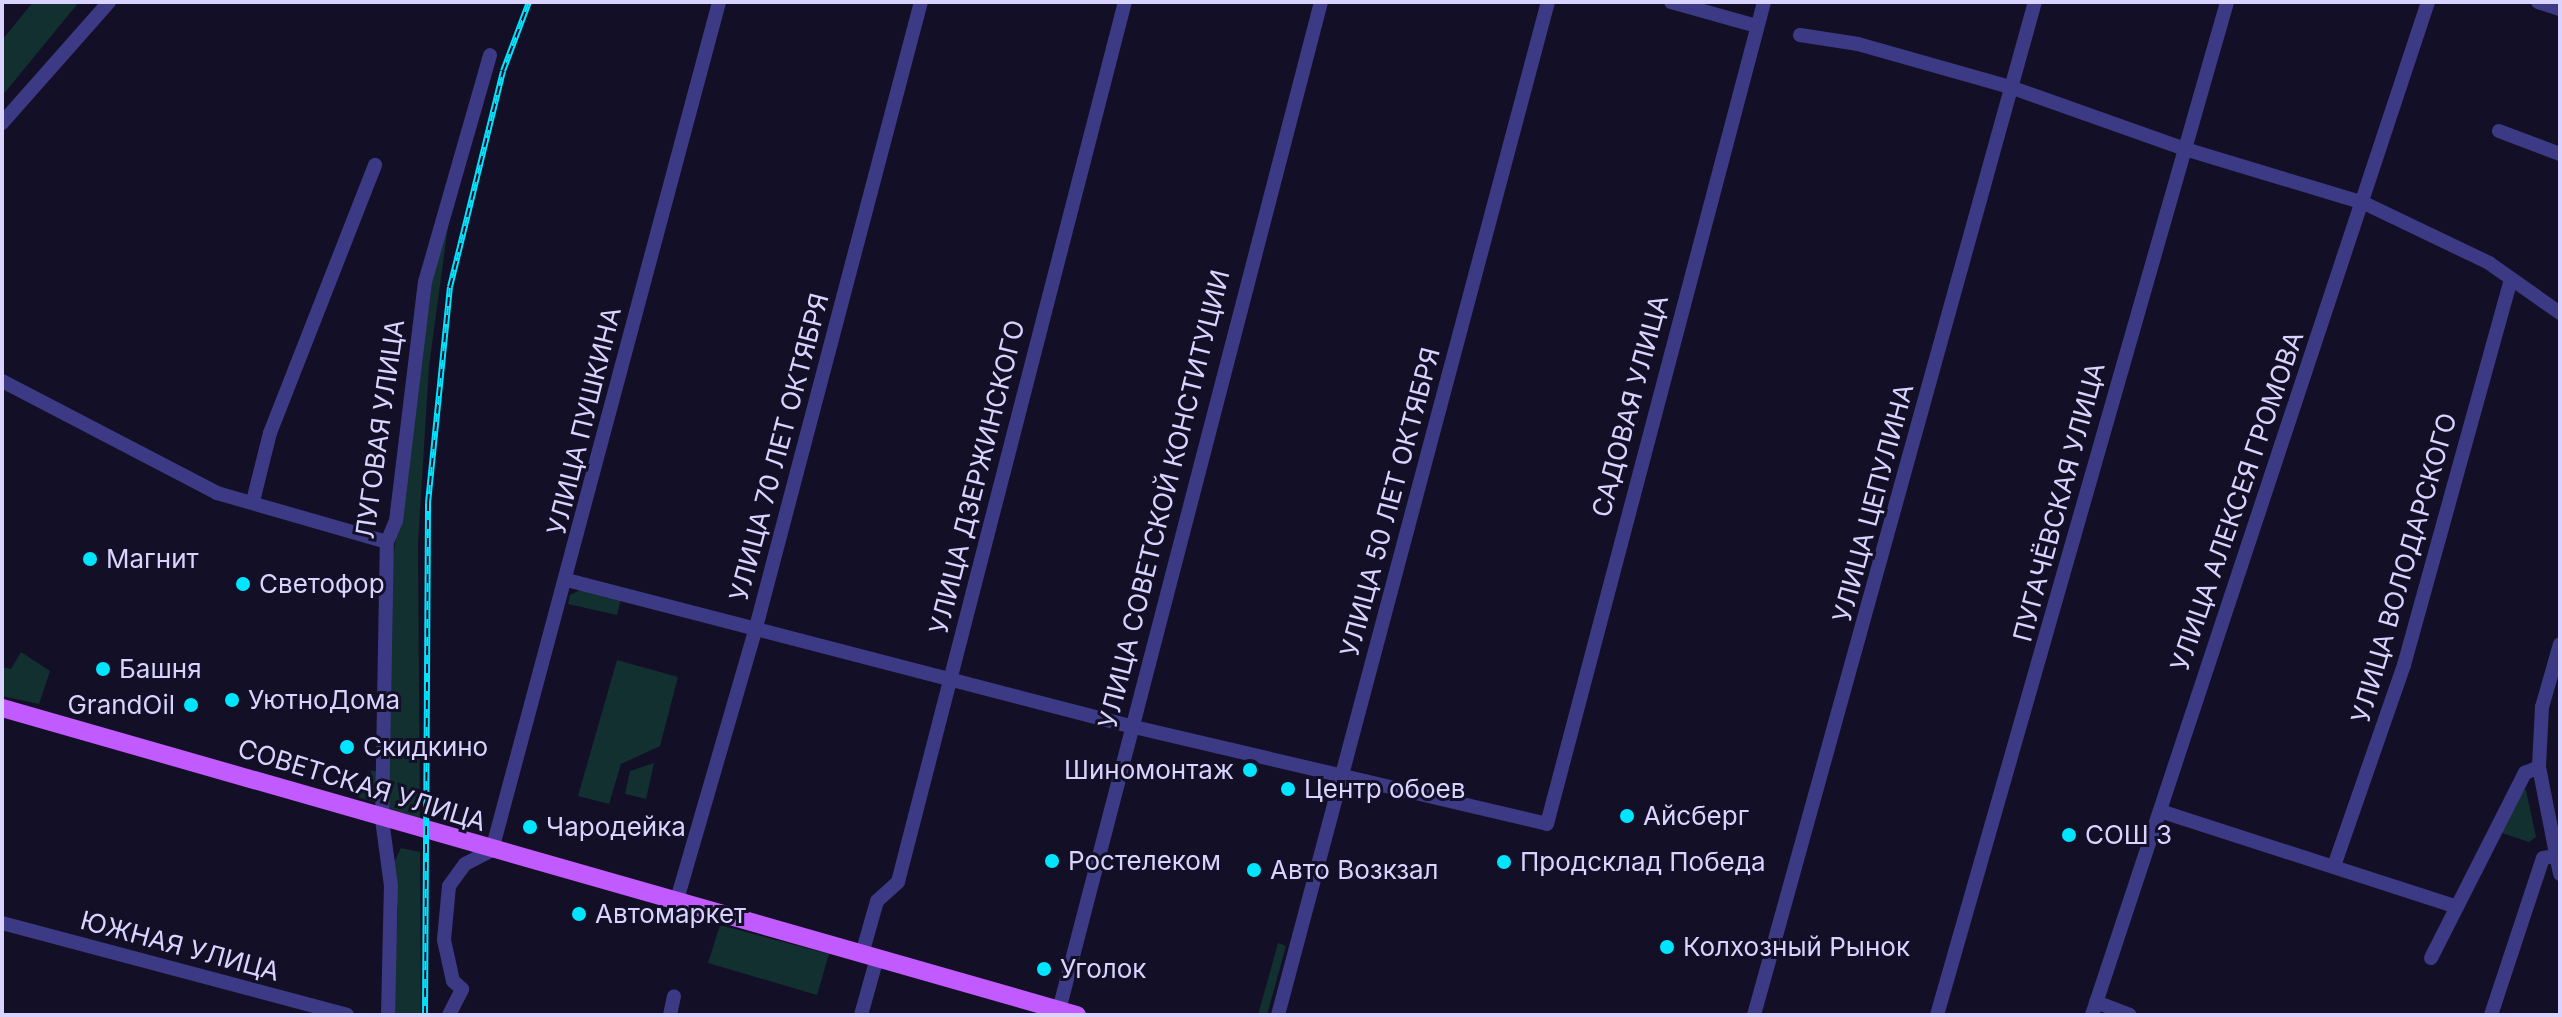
<!DOCTYPE html>
<meta charset="utf-8">
<style>
body{margin:0}
#map{position:relative;width:2562px;height:1017px;overflow:hidden;background:#130f26;font-family:Inter,sans-serif}
div>[style]{position:absolute}
[style*='--x']{left:calc(var(--x)*1px);top:calc(var(--y)*1px);width:calc(var(--w)*1px);rotate:calc(var(--a)*1deg)}
.green>*{inset:0;background:#12302f}
.minor>*{height:14px;margin:-7px;padding:0 7px;transform-origin:7px;border-radius:7px;background:#3d3a85}
.major>*{height:18px;margin:-9px;padding:0 9px;transform-origin:9px;border-radius:9px;background:#c25bff}
.rail>*{height:6px;margin-top:-3px;transform-origin:0;background:repeating-linear-gradient(90deg,#130f26 0 9px,#00e5ff 0 18px);box-sizing:border-box;border-block:2px solid #00e5ff}
.dots>*{width:22px;height:22px;translate:-50% -50%;box-sizing:border-box;border:4px solid #130f26;border-radius:50%}
span{translate:-50% -50%;white-space:nowrap;text-align:center;line-height:1.15;-webkit-text-stroke:6px #130f26;paint-order:stroke}
.street-label{font-size:26px;color:#d9d4ff}
.poi-label{font-size:26px;color:#d9d4ff}
.left{translate:0 -50%;text-align:left}
.right{translate:-100% -50%;text-align:right}
.frame{position:absolute;inset:0;border:4px solid #d9d4ff;pointer-events:none}
</style>
<div id="map">
<div class="green">
<div style="clip-path:polygon(33px 2px,79px 2px,2px 96px,2px 40px)"></div>
<div style="clip-path:polygon(449px 219px,429px 366px,418px 545px,420px 819px,387px 810px,393px 558px,431px 282px)"></div>
<div style="clip-path:polygon(580px 590px,621px 599px,617px 615px,568px 604px,570px 595px)"></div>
<div style="clip-path:polygon(21px 652px,50px 671px,39px 704px,2px 696px,2px 667px,11px 669px)"></div>
<div style="clip-path:polygon(617px 660px,678px 677px,660px 746px,621px 764px,609px 804px,578px 796px)"></div>
<div style="clip-path:polygon(654px 763px,646px 799px,625px 794px,630px 771px)"></div>
<div style="clip-path:polygon(370px 770px,379px 772px,374px 802px,357px 797px,358px 784px)"></div>
<div style="clip-path:polygon(2520px 788px,2526px 790px,2536px 837px,2529px 842px,2499px 832px)"></div>
<div style="clip-path:polygon(401px 848px,420px 852px,421px 1015px,393px 1015px,398px 910px,393px 864px)"></div>
<div style="clip-path:polygon(720px 925px,829px 954px,817px 995px,708px 963px)"></div>
<div style="clip-path:polygon(1278px 943px,1286px 946px,1267px 1015px,1258px 1015px)"></div>
</div>
<div class="minor">
<div style="--x:1671;--y:2;--w:89;--a:15.6"></div>
<div style="--x:2538;--y:2;--w:23;--a:18"></div>
<div style="--x:1800;--y:35;--w:59;--a:8.8"></div>
<div style="--x:1858;--y:44;--w:158;--a:15.8"></div>
<div style="--x:2010;--y:87;--w:186;--a:19.5"></div>
<div style="--x:2185;--y:149;--w:187;--a:16.8"></div>
<div style="--x:2364;--y:203;--w:139;--a:25.6"></div>
<div style="--x:2489;--y:263;--w:87;--a:35.2"></div>
<div style="--x:2;--y:123;--w:162;--a:-48.5"></div>
<div style="--x:2499;--y:131;--w:65;--a:20.7"></div>
<div style="--x:2;--y:381;--w:242;--a:27.5"></div>
<div style="--x:217;--y:493;--w:177;--a:16.1"></div>
<div style="--x:253;--y:501;--w:70;--a:-76"></div>
<div style="--x:270;--y:433;--w:288;--a:-68.6"></div>
<div style="--x:567;--y:580;--w:582;--a:14.54"></div>
<div style="--x:1130;--y:726;--w:428;--a:13.2"></div>
<div style="--x:1547;--y:824;--w:850;--a:-75.21"></div>
<div style="--x:2560;--y:644;--w:66;--a:105.9"></div>
<div style="--x:2542;--y:707;--w:60;--a:92.9"></div>
<div style="--x:2539;--y:767;--w:109;--a:78.9"></div>
<div style="--x:2160;--y:811;--w:310;--a:17.9"></div>
<div style="--x:2334;--y:866;--w:213;--a:-70.8"></div>
<div style="--x:2404;--y:665;--w:400;--a:-74.5"></div>
<div style="--x:676;--y:903;--w:283;--a:-73.8"></div>
<div style="--x:755;--y:631;--w:651;--a:-75.22"></div>
<div style="--x:2;--y:923;--w:357;--a:14.9"></div>
<div style="--x:862;--y:954;--w:55;--a:-74.2"></div>
<div style="--x:877;--y:901;--w:28;--a:-42"></div>
<div style="--x:898;--y:882;--w:909;--a:-75.54"></div>
<div style="--x:2431;--y:958;--w:208;--a:-63.1"></div>
<div style="--x:2525;--y:773;--w:15;--a:-23"></div>
<div style="--x:2096;--y:1002;--w:36;--a:21"></div>
<div style="--x:1059;--y:1010;--w:1041;--a:-75.43"></div>
<div style="--x:388;--y:1015;--w:129;--a:-88.7"></div>
<div style="--x:391;--y:886;--w:68;--a:-97.7"></div>
<div style="--x:382;--y:819;--w:277;--a:-89"></div>
<div style="--x:387;--y:542;--w:23;--a:-67"></div>
<div style="--x:396;--y:521;--w:241;--a:-83.1"></div>
<div style="--x:425;--y:282;--w:236;--a:-74"></div>
<div style="--x:449;--y:1015;--w:29;--a:-63"></div>
<div style="--x:462;--y:989;--w:12;--a:-138"></div>
<div style="--x:453;--y:981;--w:42;--a:-102.4"></div>
<div style="--x:444;--y:940;--w:54;--a:-84.7"></div>
<div style="--x:449;--y:886;--w:27;--a:-54"></div>
<div style="--x:465;--y:864;--w:30;--a:-27"></div>
<div style="--x:492;--y:850;--w:878;--a:-75.01"></div>
<div style="--x:670;--y:1015;--w:19;--a:-78"></div>
<div style="--x:861;--y:1015;--w:59;--a:-74.3"></div>
<div style="--x:1278;--y:1015;--w:1048;--a:-75.08"></div>
<div style="--x:1754;--y:1015;--w:1051;--a:-74.5"></div>
<div style="--x:1937;--y:1015;--w:1054;--a:-74.02"></div>
<div style="--x:2092;--y:1015;--w:1067;--a:-71.65"></div>
<div style="--x:2491;--y:1015;--w:165;--a:-71.7"></div>
<div style="--x:2543;--y:858;--w:12;--a:-9"></div>
</div>
<div class="major">
<div style="--x:2;--y:708;--w:1118;--a:15.94"></div>
</div>
<div class="rail">
<div style="--x:425;--y:1015;--w:512;--a:-89.66"></div>
<div style="--x:428;--y:503;--w:217;--a:-84.2"></div>
<div style="--x:450;--y:287;--w:222;--a:-76.2"></div>
<div style="--x:503;--y:71;--w:74;--a:-69.4"></div>
</div>
<div class="dots">
<div style="left:90px;top:559px;background:#00e5ff"></div>
<div style="left:243px;top:584px;background:#00e5ff"></div>
<div style="left:103px;top:669px;background:#00e5ff"></div>
<div style="left:232px;top:700px;background:#00e5ff"></div>
<div style="left:191px;top:705px;background:#00e5ff"></div>
<div style="left:347px;top:747px;background:#00e5ff"></div>
<div style="left:1250px;top:770px;background:#00e5ff"></div>
<div style="left:1288px;top:789px;background:#00e5ff"></div>
<div style="left:1627px;top:816px;background:#00e5ff"></div>
<div style="left:530px;top:827px;background:#00e5ff"></div>
<div style="left:2069px;top:835px;background:#00e5ff"></div>
<div style="left:1052px;top:861px;background:#00e5ff"></div>
<div style="left:1504px;top:862px;background:#00e5ff"></div>
<div style="left:1254px;top:870px;background:#00e5ff"></div>
<div style="left:579px;top:914px;background:#00e5ff"></div>
<div style="left:1667px;top:947px;background:#00e5ff"></div>
<div style="left:1044px;top:969px;background:#00e5ff"></div>
</div>
<div class="street-label">
<span style="left:1630px;top:406px;rotate:-75deg">САДОВАЯ УЛИЦА</span>
<span style="left:584px;top:421px;rotate:-76deg">УЛИЦА ПУШКИНА</span>
<span style="left:380px;top:429px;rotate:-82deg">ЛУГОВАЯ УЛИЦА</span>
<span style="left:779px;top:447px;rotate:-75deg">УЛИЦА 70 ЛЕТ ОКТЯБРЯ</span>
<span style="left:977px;top:477px;rotate:-76deg">УЛИЦА ДЗЕРЖИНСКОГО</span>
<span style="left:1164px;top:499px;rotate:-76deg">УЛИЦА СОВЕТСКОЙ КОНСТИТУЦИИ</span>
<span style="left:2237px;top:501px;rotate:-71deg">УЛИЦА АЛЕКСЕЯ ГРОМОВА</span>
<span style="left:1390px;top:502px;rotate:-75deg">УЛИЦА 50 ЛЕТ ОКТЯБРЯ</span>
<span style="left:2059px;top:502px;rotate:-75deg">ПУГАЧЁВСКАЯ УЛИЦА</span>
<span style="left:1873px;top:503px;rotate:-75deg">УЛИЦА ЦЕПУЛИНА</span>
<span style="left:2404px;top:568px;rotate:-74deg">УЛИЦА ВОЛОДАРСКОГО</span>
<span style="left:362px;top:785px;rotate:17deg">СОВЕТСКАЯ УЛИЦА</span>
<span style="left:180px;top:946px;rotate:15deg">ЮЖНАЯ УЛИЦА</span>
</div>
<div class="poi-label">
<span class="left" style="left:106px;top:559px">Магнит</span>
<span class="left" style="left:259px;top:584px">Светофор</span>
<span class="left" style="left:119px;top:669px">Башня</span>
<span class="left" style="left:248px;top:700px">УютноДома</span>
<span class="right" style="left:175px;top:705px">GrandOil</span>
<span class="left" style="left:363px;top:747px">Скидкино</span>
<span class="right" style="left:1234px;top:770px">Шиномонтаж</span>
<span class="left" style="left:1304px;top:789px">Центр обоев</span>
<span class="left" style="left:1643px;top:816px">Айсберг</span>
<span class="left" style="left:546px;top:827px">Чародейка</span>
<span class="left" style="left:2085px;top:835px">СОШ 3</span>
<span class="left" style="left:1068px;top:861px">Ростелеком</span>
<span class="left" style="left:1520px;top:862px">Продсклад Победа</span>
<span class="left" style="left:1270px;top:870px">Авто Возкзал</span>
<span class="left" style="left:595px;top:914px">Автомаркет</span>
<span class="left" style="left:1683px;top:947px">Колхозный Рынок</span>
<span class="left" style="left:1060px;top:969px">Уголок</span>
</div>
<div class="frame"></div>
</div>
